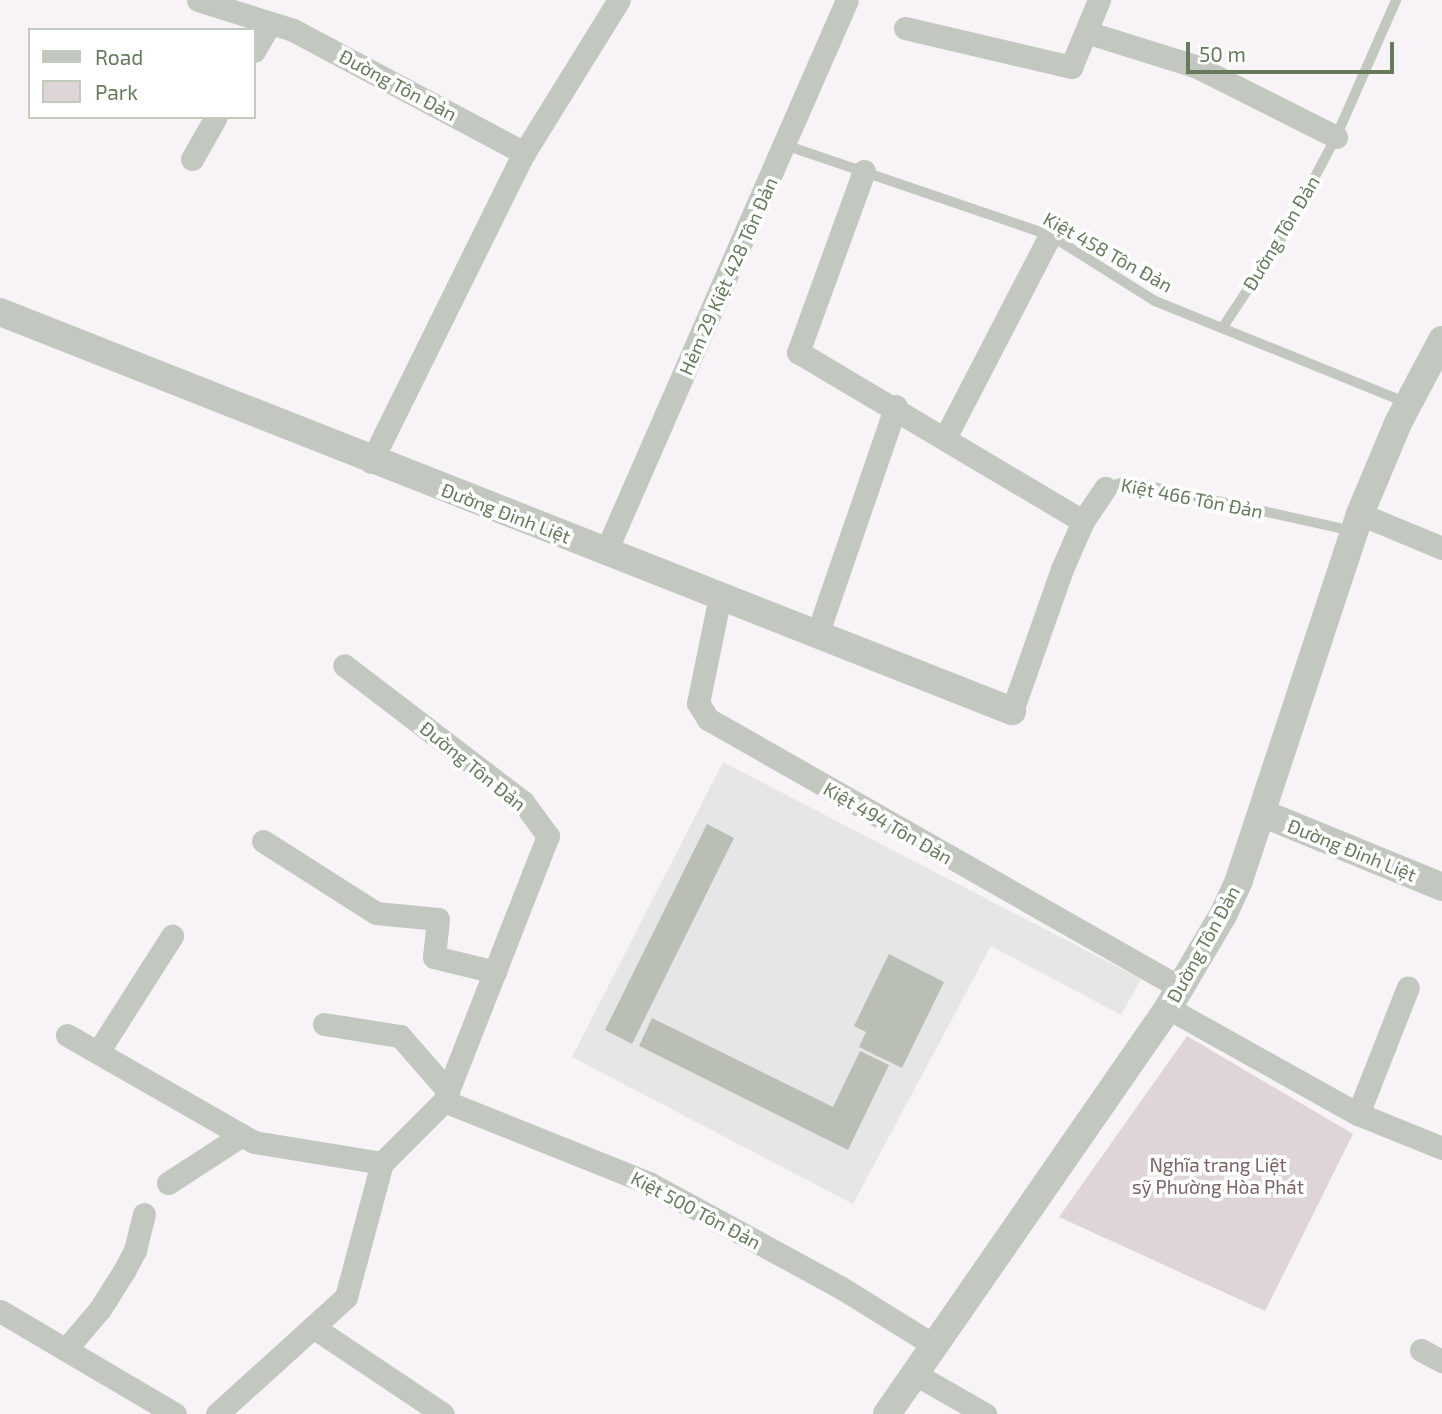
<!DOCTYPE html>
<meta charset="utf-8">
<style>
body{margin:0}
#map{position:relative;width:1442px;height:1414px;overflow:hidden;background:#f7f3f6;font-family:"Exo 2",sans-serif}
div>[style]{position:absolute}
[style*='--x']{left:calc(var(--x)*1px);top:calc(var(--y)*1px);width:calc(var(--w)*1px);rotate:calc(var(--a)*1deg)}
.built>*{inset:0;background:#e7e6e7}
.green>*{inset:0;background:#dfd4d6}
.building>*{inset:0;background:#b9bfb4}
.service>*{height:10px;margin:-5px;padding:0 5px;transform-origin:5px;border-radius:5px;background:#c2c8bf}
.minor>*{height:23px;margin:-11.5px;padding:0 11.5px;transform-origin:11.5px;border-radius:11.5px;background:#c2c8bf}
.tertiary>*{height:28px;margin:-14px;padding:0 14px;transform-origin:14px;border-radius:14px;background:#c2c8bf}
span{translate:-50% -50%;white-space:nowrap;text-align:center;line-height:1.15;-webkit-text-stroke:7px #fff;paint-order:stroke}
.street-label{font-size:19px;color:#677a5c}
.park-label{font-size:19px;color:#7d6364}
.legend{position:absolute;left:28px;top:28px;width:228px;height:91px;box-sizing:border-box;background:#fff;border:2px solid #c2cabe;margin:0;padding:9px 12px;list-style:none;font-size:21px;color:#677a5c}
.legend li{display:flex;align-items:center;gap:14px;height:35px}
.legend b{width:35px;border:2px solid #c2cabe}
.scale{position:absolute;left:1186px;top:42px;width:208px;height:32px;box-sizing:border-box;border:4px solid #677a5c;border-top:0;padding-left:9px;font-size:21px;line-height:24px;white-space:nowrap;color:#677a5c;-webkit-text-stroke:5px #fff;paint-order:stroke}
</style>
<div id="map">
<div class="built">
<div style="clip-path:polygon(723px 762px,1141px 979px,1121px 1015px,991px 946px,853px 1204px,572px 1057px)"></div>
</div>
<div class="green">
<div style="clip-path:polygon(1187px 1036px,1353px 1134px,1265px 1311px,1059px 1217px)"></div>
</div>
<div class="building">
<div style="clip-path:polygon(707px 824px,734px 838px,632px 1044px,605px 1030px)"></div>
<div style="clip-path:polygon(889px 954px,944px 982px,902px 1068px,859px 1047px,866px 1032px,854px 1026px)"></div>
<div style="clip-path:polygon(652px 1018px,833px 1107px,860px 1051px,889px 1065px,848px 1150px,639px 1046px)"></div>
</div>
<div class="service">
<div style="--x:785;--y:145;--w:280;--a:18.8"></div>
<div style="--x:1050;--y:235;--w:124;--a:32.2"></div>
<div style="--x:1155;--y:301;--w:273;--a:22"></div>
<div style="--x:1223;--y:327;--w:113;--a:-56.6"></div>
<div style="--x:1285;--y:233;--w:109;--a:-62"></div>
<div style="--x:1336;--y:137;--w:150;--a:-66.3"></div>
<div style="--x:1105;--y:488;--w:22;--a:-18"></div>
<div style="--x:1126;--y:481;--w:233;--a:12.4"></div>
</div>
<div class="minor">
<div style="--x:198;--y:0;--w:100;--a:17.5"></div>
<div style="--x:293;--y:30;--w:262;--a:28"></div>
<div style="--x:905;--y:28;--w:171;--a:13.2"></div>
<div style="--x:1071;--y:67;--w:73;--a:-67.3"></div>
<div style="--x:1086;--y:32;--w:114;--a:17.3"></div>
<div style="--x:1195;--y:66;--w:158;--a:26.7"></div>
<div style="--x:254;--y:51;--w:32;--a:-60"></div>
<div style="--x:192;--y:159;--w:48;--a:-60.3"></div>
<div style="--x:864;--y:171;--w:193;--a:110"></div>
<div style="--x:798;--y:352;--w:331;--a:30.7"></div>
<div style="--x:946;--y:436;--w:226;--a:-62.6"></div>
<div style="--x:371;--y:462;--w:345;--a:-63.7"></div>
<div style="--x:524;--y:153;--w:180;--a:-58.2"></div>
<div style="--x:1360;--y:514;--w:89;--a:22.5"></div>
<div style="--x:606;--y:551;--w:601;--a:-66.38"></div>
<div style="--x:720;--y:596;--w:109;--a:101.6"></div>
<div style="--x:698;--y:703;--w:19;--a:58"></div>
<div style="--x:708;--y:719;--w:544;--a:29.63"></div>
<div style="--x:818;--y:632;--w:239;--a:-71"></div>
<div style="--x:1012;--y:711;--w:151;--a:-70.6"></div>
<div style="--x:1062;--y:569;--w:52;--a:-66.4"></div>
<div style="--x:1083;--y:521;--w:40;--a:-56"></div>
<div style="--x:263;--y:841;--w:134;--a:32.5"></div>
<div style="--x:376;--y:913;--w:62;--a:5.5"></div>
<div style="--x:438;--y:919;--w:38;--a:96"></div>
<div style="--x:434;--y:957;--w:63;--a:13.8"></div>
<div style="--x:1168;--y:1008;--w:218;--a:29.2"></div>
<div style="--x:1358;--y:1114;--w:91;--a:22"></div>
<div style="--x:324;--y:1024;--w:77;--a:9"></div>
<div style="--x:400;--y:1036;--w:73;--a:48.9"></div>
<div style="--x:67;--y:1035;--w:215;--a:29.8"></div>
<div style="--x:254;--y:1142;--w:130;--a:9.3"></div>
<div style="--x:98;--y:1052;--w:138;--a:-57.5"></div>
<div style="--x:444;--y:1101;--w:221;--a:21.8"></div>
<div style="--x:649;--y:1183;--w:217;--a:28.6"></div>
<div style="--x:840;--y:1287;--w:112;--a:31.8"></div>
<div style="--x:1358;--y:1114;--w:136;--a:-68.5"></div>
<div style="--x:168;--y:1183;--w:88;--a:-33"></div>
<div style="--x:0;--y:1311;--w:203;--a:30.5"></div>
<div style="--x:313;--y:1327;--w:156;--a:33.8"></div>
<div style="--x:66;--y:1349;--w:52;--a:-49.6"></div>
<div style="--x:100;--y:1309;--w:45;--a:-57.7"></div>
<div style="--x:124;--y:1271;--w:24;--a:-62"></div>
<div style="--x:135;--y:1250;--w:37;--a:-76"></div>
<div style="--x:1421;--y:1350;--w:24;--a:28"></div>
<div style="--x:915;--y:1374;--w:81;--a:29.7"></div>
<div style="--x:217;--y:1414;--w:174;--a:-42.2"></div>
<div style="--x:346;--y:1297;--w:139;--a:-75"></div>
<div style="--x:382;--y:1163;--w:88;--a:-45"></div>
<div style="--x:444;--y:1101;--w:285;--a:-68.6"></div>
<div style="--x:548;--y:836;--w:42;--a:-126.3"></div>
<div style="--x:523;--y:802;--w:225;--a:-142.6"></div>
</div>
<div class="tertiary">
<div style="--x:0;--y:312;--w:1088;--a:21.52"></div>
<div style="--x:1262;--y:813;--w:195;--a:22.3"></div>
<div style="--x:887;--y:1414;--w:494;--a:-55.3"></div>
<div style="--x:1168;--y:1008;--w:108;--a:-59.4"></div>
<div style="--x:1223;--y:915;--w:38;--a:-65"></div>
<div style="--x:1239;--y:880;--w:385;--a:-71.7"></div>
<div style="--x:1360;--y:514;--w:99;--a:-67.3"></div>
<div style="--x:1398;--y:423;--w:94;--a:-62.1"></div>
</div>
<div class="street-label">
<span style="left:398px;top:85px;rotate:28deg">Đường Tôn Đản</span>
<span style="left:1281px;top:233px;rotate:-59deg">Đường Tôn Đản</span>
<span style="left:1108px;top:252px;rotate:29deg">Kiệt 458 Tôn Đản</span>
<span style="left:728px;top:276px;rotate:-66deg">Hẻm 29 Kiệt 428 Tôn Đản</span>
<span style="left:1192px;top:498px;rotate:11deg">Kiệt 466 Tôn Đản</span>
<span style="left:506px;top:513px;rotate:21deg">Đường Đinh Liệt</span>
<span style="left:473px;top:766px;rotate:39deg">Đường Tôn Đản</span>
<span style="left:888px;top:823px;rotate:30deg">Kiệt 494 Tôn Đản</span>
<span style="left:1352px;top:850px;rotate:22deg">Đường Đinh Liệt</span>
<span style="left:1203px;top:944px;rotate:-61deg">Đường Tôn Đản</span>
<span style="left:696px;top:1210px;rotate:28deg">Kiệt 500 Tôn Đản</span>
</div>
<div class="park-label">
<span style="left:1218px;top:1176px">Nghĩa trang Liệt<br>sỹ Phường Hòa Phát</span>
</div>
<ul class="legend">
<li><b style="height:9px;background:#c2c8bf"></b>Road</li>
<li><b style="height:19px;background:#dfd4d6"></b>Park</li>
</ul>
<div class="scale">50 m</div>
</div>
